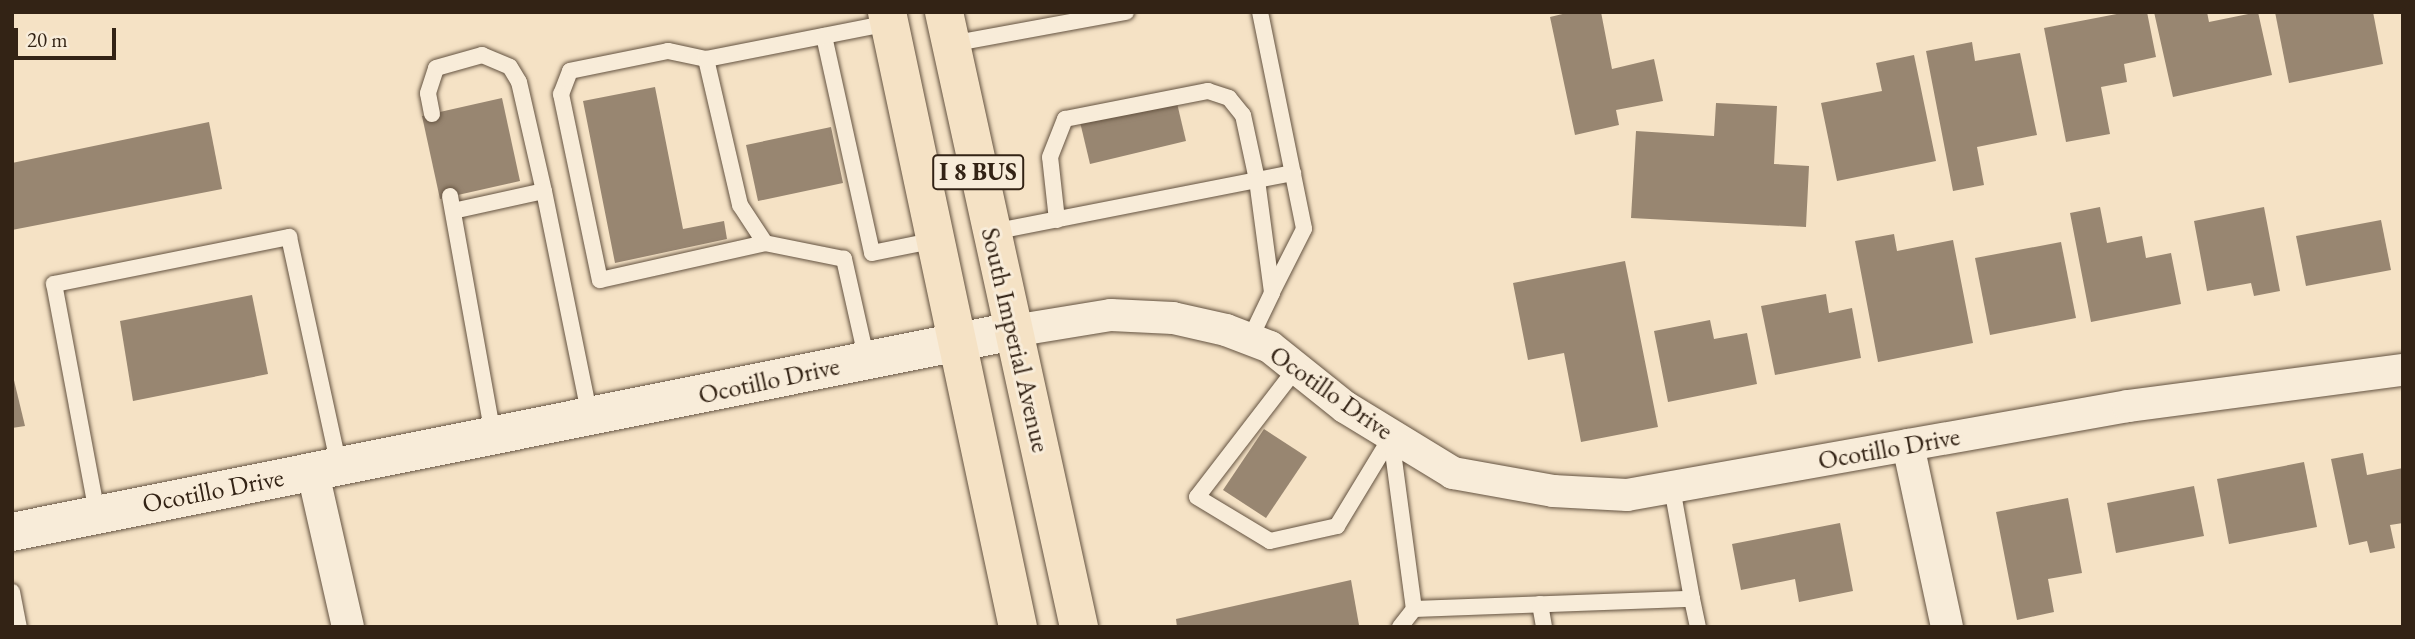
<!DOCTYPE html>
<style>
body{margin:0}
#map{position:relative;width:2415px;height:639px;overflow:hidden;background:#f5e2c5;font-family:"EB Garamond",serif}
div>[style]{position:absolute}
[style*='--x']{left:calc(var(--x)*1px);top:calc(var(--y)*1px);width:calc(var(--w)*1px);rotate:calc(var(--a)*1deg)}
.building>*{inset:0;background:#988671}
.roads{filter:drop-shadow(0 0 2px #645341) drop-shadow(0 0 2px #645341)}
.lane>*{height:16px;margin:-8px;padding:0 8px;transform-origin:8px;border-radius:8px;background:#f8ecd9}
.street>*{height:32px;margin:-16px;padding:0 16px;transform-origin:16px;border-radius:16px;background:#f8ecd9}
.secondary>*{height:38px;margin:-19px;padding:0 19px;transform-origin:19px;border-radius:19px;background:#f8ecd9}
.highway>*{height:38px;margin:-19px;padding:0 19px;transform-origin:19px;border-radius:19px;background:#f5e2c5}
span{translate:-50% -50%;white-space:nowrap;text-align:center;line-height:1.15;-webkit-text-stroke:6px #f8ecd9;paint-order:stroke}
.shield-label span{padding:2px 5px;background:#f8ecd9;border:2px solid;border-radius:5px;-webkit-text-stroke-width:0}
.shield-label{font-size:24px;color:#332315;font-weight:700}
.street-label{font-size:26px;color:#332315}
.frame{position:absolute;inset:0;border:14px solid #332315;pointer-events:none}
.scale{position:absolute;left:14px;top:28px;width:102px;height:32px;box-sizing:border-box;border:4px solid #332315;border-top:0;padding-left:9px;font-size:21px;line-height:24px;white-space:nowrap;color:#332315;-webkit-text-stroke:5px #f8ecd9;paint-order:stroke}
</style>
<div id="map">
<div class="building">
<div style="clip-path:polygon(1571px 12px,1601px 12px,1612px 69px,1654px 59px,1663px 101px,1616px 110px,1619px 125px,1575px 135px,1550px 17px)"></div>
<div style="clip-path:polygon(2127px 12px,2147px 12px,2156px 57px,2124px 64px,2127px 82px,2101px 87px,2110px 134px,2066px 142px,2044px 28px)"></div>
<div style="clip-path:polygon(2154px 12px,2207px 12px,2209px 22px,2258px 12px,2272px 75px,2173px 97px)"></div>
<div style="clip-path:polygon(2275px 12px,2373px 12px,2383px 64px,2289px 83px)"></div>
<div style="clip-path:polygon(1972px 42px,1975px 61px,2020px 53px,2037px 135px,1977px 147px,1984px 185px,1953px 191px,1926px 51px)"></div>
<div style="clip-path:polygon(1914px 55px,1936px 161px,1837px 181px,1821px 103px,1882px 91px,1876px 63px)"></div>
<div style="clip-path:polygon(655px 87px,683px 229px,724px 221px,727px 239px,615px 263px,583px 101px)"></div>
<div style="clip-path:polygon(502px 98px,520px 181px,440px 199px,422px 116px)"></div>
<div style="clip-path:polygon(1176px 99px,1186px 141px,1090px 164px,1080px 122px)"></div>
<div style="clip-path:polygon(1716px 103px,1777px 106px,1774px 164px,1809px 166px,1806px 227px,1631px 218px,1636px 131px,1714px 136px)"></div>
<div style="clip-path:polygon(209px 122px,222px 189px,12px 230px,12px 163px)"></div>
<div style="clip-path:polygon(831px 127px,843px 183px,758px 201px,746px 145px)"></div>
<div style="clip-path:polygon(2100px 207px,2107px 243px,2142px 236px,2146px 258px,2171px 253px,2181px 304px,2091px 322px,2070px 213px)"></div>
<div style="clip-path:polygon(2264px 207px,2280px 291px,2254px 296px,2251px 283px,2207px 291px,2194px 221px)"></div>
<div style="clip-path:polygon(2381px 220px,2391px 270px,2306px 286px,2296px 236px)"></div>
<div style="clip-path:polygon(1894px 234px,1897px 251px,1953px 240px,1973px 343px,1878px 362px,1855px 241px)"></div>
<div style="clip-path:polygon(2061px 242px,2076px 318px,1990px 335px,1975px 258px)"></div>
<div style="clip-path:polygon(1625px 261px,1658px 427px,1581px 442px,1564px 353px,1528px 360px,1513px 283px)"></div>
<div style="clip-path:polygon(1826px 294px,1829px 313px,1852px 308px,1861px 358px,1775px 375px,1761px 306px)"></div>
<div style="clip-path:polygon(252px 295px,268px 374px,133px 401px,120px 321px)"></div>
<div style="clip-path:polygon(1710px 320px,1714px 339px,1747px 333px,1757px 384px,1668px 402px,1654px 331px)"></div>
<div style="clip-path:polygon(12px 372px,25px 426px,12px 428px)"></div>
<div style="clip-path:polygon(1264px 429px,1307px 457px,1266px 518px,1223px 490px)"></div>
<div style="clip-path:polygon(2363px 453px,2367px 475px,2403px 468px,2403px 523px,2390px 525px,2395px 548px,2370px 553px,2367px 541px,2349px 545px,2331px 459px)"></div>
<div style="clip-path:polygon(2304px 462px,2317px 527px,2229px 544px,2217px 479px)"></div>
<div style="clip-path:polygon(2194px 486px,2204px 536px,2116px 553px,2107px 503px)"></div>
<div style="clip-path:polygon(2068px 498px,2082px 573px,2048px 579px,2054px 612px,2017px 620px,1996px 512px)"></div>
<div style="clip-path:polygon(1840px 523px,1853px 591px,1799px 602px,1795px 579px,1741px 590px,1732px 544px)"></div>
<div style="clip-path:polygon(1351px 580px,1359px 625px,1177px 627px,1176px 619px)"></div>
</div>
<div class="roads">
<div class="lane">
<div style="--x:1260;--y:12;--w:221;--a:78.5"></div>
<div style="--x:1304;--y:229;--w:71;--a:116.9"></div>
<div style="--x:824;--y:36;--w:222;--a:77.5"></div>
<div style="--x:872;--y:253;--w:65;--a:-11.5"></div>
<div style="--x:951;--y:44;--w:178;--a:-10.4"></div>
<div style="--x:706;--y:59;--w:39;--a:-168"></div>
<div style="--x:668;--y:51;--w:100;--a:168.5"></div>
<div style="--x:570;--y:71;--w:25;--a:111"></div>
<div style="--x:561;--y:94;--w:190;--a:78.2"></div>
<div style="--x:600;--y:280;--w:169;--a:-12.6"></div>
<div style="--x:432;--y:114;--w:21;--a:-101"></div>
<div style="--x:428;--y:93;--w:26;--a:-72"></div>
<div style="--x:436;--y:68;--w:48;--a:-15.8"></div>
<div style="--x:482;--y:55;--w:30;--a:23"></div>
<div style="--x:510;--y:67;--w:17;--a:59"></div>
<div style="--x:519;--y:82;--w:112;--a:77.1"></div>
<div style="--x:450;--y:196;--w:243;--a:79.8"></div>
<div style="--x:453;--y:211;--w:93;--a:-12.4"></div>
<div style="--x:544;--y:191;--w:231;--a:78.5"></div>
<div style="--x:1057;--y:220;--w:63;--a:-96.3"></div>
<div style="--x:1050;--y:157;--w:41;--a:-68.5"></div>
<div style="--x:1065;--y:119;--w:146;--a:-11.1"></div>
<div style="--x:1208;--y:91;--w:22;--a:18"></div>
<div style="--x:1229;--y:98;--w:22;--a:51"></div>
<div style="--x:1243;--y:115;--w:66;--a:77.8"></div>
<div style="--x:1257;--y:180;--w:37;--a:-11"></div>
<div style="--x:992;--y:232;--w:270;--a:-11.1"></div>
<div style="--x:1257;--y:180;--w:114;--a:82.4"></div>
<div style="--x:1272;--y:293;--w:51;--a:115.6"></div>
<div style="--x:867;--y:361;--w:105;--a:-102.7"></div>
<div style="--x:844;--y:259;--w:81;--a:-168.6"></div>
<div style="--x:765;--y:243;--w:45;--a:-123.3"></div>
<div style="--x:740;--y:205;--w:150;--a:-103.1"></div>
<div style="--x:706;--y:59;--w:187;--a:-11.1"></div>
<div style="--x:1298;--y:366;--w:165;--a:127.6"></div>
<div style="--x:1197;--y:497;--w:85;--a:31.1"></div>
<div style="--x:1270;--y:541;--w:69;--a:-12.6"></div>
<div style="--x:1337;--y:526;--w:104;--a:-58.8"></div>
<div style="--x:1391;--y:437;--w:174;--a:82.4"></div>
<div style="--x:1414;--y:609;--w:278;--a:-2.1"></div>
<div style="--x:1692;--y:599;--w:113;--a:-100.2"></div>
<div style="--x:97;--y:513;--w:233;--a:-100.6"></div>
<div style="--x:54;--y:284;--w:240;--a:-11.3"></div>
<div style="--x:289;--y:237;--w:234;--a:77.7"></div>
<div style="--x:12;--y:592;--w:36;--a:79"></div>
<div style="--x:1692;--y:599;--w:29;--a:78"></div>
<div style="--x:1540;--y:604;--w:23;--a:80"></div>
<div style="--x:1400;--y:627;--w:23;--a:-52"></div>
</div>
<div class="street">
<div style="--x:1013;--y:331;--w:99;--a:-9.3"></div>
<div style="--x:1111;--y:315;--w:62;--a:2.8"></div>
<div style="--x:1173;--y:318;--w:54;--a:12.8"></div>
<div style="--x:1226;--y:330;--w:47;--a:21.1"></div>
<div style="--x:1270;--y:347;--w:96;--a:38.7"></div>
<div style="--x:1345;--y:407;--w:127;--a:31.4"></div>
<div style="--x:1453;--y:473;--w:102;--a:10.2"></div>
<div style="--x:1553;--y:491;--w:74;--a:3.1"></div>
<div style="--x:1627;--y:495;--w:509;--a:-10.07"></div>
<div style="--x:2128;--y:406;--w:277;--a:-7.5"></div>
<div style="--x:1908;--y:445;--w:186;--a:77.9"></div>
<div style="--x:313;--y:473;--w:158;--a:77.2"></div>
</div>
<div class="secondary">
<div style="--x:12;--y:532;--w:1021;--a:-11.35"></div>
</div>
<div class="highway">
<div style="--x:887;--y:12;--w:629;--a:77.98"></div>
<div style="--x:944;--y:12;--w:630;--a:77.62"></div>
</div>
</div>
<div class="shield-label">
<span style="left:978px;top:172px">I 8 BUS</span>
</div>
<div class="street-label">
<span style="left:1015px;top:340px;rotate:77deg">South Imperial Avenue</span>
<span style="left:769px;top:381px;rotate:-12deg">Ocotillo Drive</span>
<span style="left:1331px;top:393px;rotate:35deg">Ocotillo Drive</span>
<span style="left:1889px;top:449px;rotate:-10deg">Ocotillo Drive</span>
<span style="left:213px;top:491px;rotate:-11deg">Ocotillo Drive</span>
</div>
<div class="frame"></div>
<div class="scale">20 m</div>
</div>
